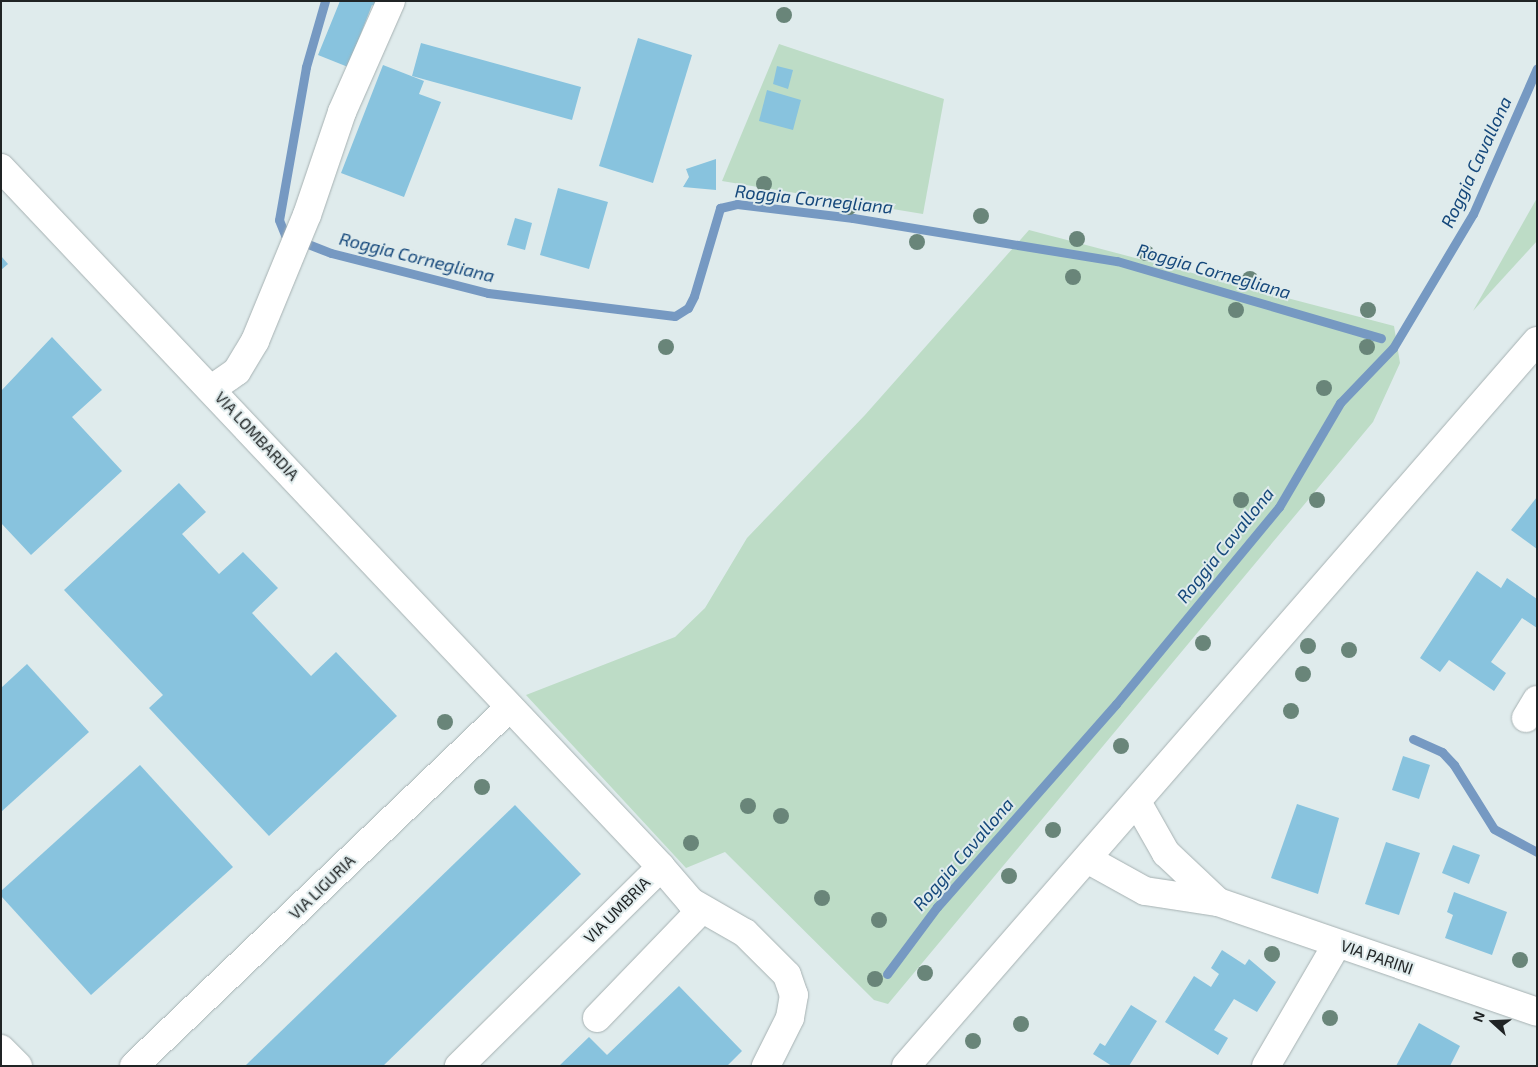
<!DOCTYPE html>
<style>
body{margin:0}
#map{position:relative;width:1538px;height:1067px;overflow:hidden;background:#dfebec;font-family:"Exo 2",sans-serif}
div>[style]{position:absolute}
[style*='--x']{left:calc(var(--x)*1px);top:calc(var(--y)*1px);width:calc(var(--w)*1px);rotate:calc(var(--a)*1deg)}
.green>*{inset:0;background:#bddcc6}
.stream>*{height:9px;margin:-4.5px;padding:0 4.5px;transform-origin:4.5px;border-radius:4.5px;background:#7699c2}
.building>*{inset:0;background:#88c3de}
.roads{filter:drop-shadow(0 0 1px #a6b1b2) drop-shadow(0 0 1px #a6b1b2)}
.minor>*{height:28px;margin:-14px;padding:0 14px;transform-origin:14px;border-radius:14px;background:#fff}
.trees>*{width:16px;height:16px;margin:-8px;border-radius:50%;background:#698579}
span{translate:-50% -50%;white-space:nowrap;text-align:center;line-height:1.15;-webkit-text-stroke:4px #dfebec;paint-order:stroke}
.street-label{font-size:16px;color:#202425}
.water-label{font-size:18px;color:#15487b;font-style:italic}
.frame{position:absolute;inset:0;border:2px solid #202425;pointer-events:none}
.north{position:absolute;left:1468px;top:997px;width:50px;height:50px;-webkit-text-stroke:4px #dfebec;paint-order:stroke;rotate:290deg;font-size:14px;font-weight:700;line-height:20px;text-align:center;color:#202425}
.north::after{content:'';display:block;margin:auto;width:18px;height:22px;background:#202425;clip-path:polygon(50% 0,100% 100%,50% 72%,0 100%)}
</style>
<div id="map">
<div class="green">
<div style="clip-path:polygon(779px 44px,944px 99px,923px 214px,722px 181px)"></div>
<div style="clip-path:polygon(1537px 198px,1537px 241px,1473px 311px)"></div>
<div style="clip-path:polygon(1029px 230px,1394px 326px,1400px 363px,1373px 422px,888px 1004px,874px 1000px,725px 852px,686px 868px,526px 695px,675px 637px,705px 608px,747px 538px,865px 415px)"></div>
</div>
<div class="stream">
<div style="--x:325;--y:1;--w:69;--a:106.1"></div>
<div style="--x:306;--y:67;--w:155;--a:100"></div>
<div style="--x:279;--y:220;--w:16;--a:68"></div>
<div style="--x:285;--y:235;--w:49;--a:21.4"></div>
<div style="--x:331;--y:253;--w:162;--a:14.3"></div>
<div style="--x:488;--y:293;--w:188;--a:7"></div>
<div style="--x:675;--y:316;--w:15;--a:-32"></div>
<div style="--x:688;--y:308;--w:13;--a:-63"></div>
<div style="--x:694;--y:296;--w:92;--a:-73.5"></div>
<div style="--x:720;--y:208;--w:17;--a:-13"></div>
<div style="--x:737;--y:204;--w:117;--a:6.9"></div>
<div style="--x:853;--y:218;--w:267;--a:9.3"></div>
<div style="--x:1117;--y:261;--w:275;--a:16.3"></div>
<div style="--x:1413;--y:739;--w:32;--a:24"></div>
<div style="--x:1442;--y:752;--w:18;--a:47"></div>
<div style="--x:1454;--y:765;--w:75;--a:58"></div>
<div style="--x:1494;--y:829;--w:49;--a:28.1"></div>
<div style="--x:887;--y:974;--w:84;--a:-53.3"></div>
<div style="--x:937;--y:907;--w:271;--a:-48.6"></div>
<div style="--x:1116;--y:704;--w:256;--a:-50.4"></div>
<div style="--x:1279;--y:507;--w:121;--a:-59.6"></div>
<div style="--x:1340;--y:403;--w:76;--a:-46.1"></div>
<div style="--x:1393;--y:348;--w:156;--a:-59.2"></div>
<div style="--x:1473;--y:214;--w:159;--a:-66.3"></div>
</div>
<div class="building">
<div style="clip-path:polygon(340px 1px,379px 1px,377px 7px,372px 5px,348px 67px,318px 55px)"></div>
<div style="clip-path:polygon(638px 38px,692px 55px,653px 183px,599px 166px)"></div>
<div style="clip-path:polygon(421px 43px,581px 87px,572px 120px,412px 76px)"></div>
<div style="clip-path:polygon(383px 65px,424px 81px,419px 94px,441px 102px,404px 197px,341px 173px)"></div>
<div style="clip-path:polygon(777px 66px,793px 70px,788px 89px,773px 84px)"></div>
<div style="clip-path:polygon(767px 90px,801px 100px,793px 130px,759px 121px)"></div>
<div style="clip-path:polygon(716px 159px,716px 190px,683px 187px,689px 177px,686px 169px)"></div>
<div style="clip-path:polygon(558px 188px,608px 202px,589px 269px,540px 255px)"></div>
<div style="clip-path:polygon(515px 218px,532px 223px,525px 250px,507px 245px)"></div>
<div style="clip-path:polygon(1px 256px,8px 264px,1px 270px)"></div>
<div style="clip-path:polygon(52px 337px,102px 390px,72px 417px,122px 471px,31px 555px,1px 523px,1px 391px)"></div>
<div style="clip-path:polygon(179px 483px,206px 512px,182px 534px,219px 574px,243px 552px,278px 588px,252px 613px,311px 676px,336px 652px,397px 716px,269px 836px,149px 708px,163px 695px,64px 590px)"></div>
<div style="clip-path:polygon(1537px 497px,1537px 549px,1511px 530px)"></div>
<div style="clip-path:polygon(1477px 571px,1501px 588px,1507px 578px,1537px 599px,1537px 628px,1522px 618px,1491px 662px,1506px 673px,1494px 691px,1449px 660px,1440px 672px,1420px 658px)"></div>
<div style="clip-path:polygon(27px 664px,89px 732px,1px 812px,1px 688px)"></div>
<div style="clip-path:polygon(1403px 756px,1430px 765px,1419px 799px,1392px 790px)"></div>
<div style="clip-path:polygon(140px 765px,233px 867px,91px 995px,1px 896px,1px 891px)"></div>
<div style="clip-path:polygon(1297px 804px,1339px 818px,1318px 894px,1271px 878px)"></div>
<div style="clip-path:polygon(515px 805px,581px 874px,383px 1066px,245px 1066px)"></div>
<div style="clip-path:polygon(1386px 842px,1420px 853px,1399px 915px,1365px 904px)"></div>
<div style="clip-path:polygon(1453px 845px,1480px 855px,1469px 884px,1442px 873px)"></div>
<div style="clip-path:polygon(1454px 892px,1507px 912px,1492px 955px,1445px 938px,1453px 915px,1447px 912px)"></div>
<div style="clip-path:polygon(1222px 950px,1245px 965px,1249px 959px,1276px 982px,1257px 1012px,1234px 999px,1214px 1030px,1228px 1038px,1218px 1055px,1165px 1022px,1194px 976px,1211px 987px,1219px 974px,1211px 968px)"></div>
<div style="clip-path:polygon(679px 986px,742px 1051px,727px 1066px,559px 1066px,589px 1037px,607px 1055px)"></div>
<div style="clip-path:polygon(1131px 1005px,1157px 1021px,1129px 1066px,1112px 1066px,1093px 1054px,1100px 1043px,1105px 1046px)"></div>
<div style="clip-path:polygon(1419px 1023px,1460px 1046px,1450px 1066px,1396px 1066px)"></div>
</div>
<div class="roads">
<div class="minor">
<div style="--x:1;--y:168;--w:961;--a:46.64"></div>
<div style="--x:661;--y:867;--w:284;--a:135.4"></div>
<div style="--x:213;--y:388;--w:29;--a:-35"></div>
<div style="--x:237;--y:371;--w:35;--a:-59"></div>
<div style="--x:255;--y:341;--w:136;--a:-67.6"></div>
<div style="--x:307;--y:215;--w:109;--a:-71.2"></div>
<div style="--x:342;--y:112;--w:121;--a:-66.2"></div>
<div style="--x:1526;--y:718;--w:21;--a:-59"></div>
<div style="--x:1137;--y:802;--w:59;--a:60.4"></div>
<div style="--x:1166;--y:853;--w:71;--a:43.3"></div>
<div style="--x:1087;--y:859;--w:66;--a:28.9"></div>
<div style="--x:1145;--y:891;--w:74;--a:8.6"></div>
<div style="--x:1218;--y:902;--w:337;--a:19"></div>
<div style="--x:661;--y:867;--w:46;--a:49.4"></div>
<div style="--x:691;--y:902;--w:62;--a:29.9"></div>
<div style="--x:745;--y:933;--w:59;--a:45"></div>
<div style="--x:787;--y:975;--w:21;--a:71"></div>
<div style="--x:794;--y:995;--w:23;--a:100"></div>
<div style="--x:790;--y:1018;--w:54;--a:116.6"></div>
<div style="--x:597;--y:1018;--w:151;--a:-46.1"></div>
<div style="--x:1;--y:1049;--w:24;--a:45"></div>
<div style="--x:134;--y:1066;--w:518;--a:-43.67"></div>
<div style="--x:906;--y:1066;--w:961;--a:-48.97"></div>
<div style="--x:1266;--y:1066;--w:141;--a:-59.8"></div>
</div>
</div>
<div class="trees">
<div style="left:784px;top:15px"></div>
<div style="left:764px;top:184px"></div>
<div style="left:849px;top:207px"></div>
<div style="left:981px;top:216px"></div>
<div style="left:1077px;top:239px"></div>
<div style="left:917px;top:242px"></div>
<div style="left:1146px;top:253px"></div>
<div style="left:1073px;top:277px"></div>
<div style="left:1250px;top:279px"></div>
<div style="left:1236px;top:310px"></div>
<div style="left:1368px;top:310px"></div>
<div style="left:666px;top:347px"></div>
<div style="left:1367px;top:347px"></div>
<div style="left:1324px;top:388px"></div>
<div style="left:1241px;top:500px"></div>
<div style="left:1317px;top:500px"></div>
<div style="left:1203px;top:643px"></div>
<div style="left:1308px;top:646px"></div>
<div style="left:1349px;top:650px"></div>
<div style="left:1303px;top:674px"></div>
<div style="left:1291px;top:711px"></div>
<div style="left:445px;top:722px"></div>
<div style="left:1121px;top:746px"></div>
<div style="left:482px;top:787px"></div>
<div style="left:748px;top:806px"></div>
<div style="left:781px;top:816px"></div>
<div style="left:1053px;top:830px"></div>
<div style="left:691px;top:843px"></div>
<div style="left:1009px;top:876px"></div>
<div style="left:822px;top:898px"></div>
<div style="left:879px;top:920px"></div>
<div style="left:1272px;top:954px"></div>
<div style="left:1520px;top:960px"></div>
<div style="left:925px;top:973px"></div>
<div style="left:875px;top:979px"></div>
<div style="left:1330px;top:1018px"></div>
<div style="left:1021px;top:1024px"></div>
<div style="left:973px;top:1041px"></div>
</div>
<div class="street-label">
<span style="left:257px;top:436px;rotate:47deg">VIA LOMBARDIA</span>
<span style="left:322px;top:887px;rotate:-44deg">VIA LIGURIA</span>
<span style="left:617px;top:910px;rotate:-45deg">VIA UMBRIA</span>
<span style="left:1377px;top:957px;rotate:19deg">VIA PARINI</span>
</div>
<div class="water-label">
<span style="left:1476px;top:162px;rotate:-65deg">Roggia Cavallona</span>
<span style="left:814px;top:199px;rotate:6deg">Roggia Cornegliana</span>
<span style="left:417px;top:257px;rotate:14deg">Roggia Cornegliana</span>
<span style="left:1214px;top:271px;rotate:16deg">Roggia Cornegliana</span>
<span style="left:1225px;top:545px;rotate:-51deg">Roggia Cavallona</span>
<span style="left:963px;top:854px;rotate:-49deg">Roggia Cavallona</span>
</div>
<div class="frame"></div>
<div class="north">N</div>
</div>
